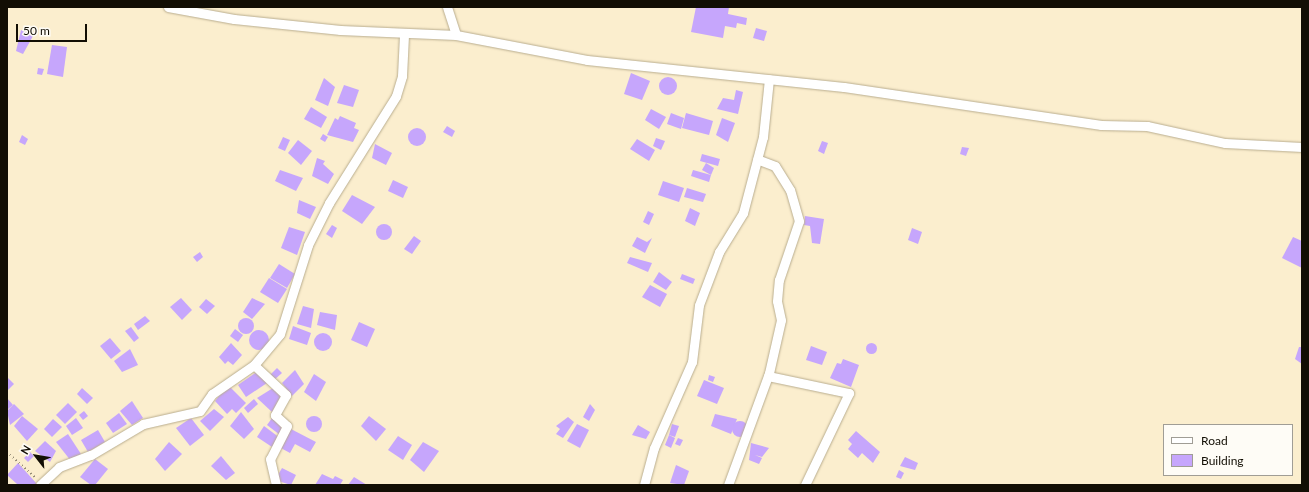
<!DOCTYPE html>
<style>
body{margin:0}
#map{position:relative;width:1309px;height:492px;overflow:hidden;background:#fbeece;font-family:Lato,sans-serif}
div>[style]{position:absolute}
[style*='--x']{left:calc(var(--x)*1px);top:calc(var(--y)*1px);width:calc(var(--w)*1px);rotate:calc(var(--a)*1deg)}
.building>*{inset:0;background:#c6a6fc}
.round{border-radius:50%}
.path>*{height:1.5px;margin-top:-0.75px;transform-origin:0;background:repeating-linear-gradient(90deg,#958c76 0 1px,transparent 0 4px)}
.roads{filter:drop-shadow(0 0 1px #b9ad8f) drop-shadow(0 0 1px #b9ad8f)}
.minor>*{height:9px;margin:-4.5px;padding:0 4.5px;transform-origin:4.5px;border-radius:4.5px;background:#fff}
span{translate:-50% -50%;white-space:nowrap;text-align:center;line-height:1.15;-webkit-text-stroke:4px #fefcf6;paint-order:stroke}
.frame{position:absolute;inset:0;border:8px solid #120e04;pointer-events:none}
.legend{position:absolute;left:1163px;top:424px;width:130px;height:52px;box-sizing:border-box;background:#fefcf6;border:1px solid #a09d95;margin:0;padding:5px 7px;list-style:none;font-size:12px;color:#120e04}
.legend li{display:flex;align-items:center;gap:8px;height:20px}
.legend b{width:20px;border:1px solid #a09d95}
.north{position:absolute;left:16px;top:436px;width:40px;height:40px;-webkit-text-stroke:3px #fefcf6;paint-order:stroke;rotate:301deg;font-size:11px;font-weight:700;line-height:16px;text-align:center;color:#120e04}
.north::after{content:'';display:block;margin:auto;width:14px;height:18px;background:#120e04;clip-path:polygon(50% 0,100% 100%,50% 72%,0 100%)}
.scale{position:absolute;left:16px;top:24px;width:71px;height:18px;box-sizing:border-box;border:2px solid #120e04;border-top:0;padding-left:5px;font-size:12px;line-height:14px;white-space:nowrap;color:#120e04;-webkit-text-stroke:3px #fefcf6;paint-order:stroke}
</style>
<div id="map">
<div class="building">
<div style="clip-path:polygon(696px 7px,729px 7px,728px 14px,747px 18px,746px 25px,737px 23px,736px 28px,725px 26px,723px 38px,691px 32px)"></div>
<div style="clip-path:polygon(756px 28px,767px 31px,764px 41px,753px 38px)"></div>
<div style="clip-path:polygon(21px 30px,33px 36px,23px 54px,16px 51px)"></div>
<div style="clip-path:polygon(52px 45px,67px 47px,63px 77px,47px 74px)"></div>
<div style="clip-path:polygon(38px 68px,44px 69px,42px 75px,37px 74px)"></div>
<div style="clip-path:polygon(631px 73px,650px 81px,642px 100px,624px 94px)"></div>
<div class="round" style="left:659px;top:77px;width:18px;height:18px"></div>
<div style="clip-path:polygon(324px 78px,335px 87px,328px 106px,315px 100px)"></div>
<div style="clip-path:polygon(344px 85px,359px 90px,353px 107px,337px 103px)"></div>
<div style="clip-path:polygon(736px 90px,743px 92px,738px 114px,717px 109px,723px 98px,734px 100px)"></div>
<div style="clip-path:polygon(311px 107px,327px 117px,321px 128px,304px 119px)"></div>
<div style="clip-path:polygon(651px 109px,666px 117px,659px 129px,645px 120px)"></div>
<div style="clip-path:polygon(671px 113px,684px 118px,681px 129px,667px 124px)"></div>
<div style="clip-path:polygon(686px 113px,713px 121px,709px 135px,682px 128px)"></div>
<div style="clip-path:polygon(340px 116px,356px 123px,354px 128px,359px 130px,353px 142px,327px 135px,335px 118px,338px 120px)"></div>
<div style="clip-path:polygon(722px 118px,735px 123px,728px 142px,716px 135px)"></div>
<div style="clip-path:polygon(447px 126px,455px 131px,452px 137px,443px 132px)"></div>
<div class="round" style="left:408px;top:128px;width:18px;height:18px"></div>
<div style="clip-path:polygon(323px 134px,328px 137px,325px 142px,320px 139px)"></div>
<div style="clip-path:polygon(22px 135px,28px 139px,25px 145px,19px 142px)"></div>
<div style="clip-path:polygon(283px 137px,290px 140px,285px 151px,278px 148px)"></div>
<div style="clip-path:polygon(656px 138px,665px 141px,661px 150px,653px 146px)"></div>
<div style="clip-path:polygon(637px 139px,655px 150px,649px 161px,630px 149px)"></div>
<div style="clip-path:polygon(298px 140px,312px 151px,301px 165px,288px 153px)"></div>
<div style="clip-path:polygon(822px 141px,828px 143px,824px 154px,818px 151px)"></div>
<div style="clip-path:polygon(375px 144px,392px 153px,386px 165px,372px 158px)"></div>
<div style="clip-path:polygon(962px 147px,969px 148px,966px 156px,960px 154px)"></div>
<div style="clip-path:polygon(702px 154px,720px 159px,718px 166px,700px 161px)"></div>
<div style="clip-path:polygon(317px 158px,325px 161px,323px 164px,334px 174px,328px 184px,312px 176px)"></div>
<div style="clip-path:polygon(706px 163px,714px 168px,711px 175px,702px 170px)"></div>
<div style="clip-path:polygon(280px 170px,303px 178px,296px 191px,275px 181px)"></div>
<div style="clip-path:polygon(693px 170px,711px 175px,709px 182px,691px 176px)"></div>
<div style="clip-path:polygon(393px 180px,408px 187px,403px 198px,388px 191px)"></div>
<div style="clip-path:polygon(663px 181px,684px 188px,679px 202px,658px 195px)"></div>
<div style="clip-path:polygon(687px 188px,706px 194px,703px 202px,684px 197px)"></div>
<div style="clip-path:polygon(352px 195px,375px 207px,362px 224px,342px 211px)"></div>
<div style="clip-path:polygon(299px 200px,316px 207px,310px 219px,297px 213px)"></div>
<div style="clip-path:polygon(690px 208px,700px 213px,695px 226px,685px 221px)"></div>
<div style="clip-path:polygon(648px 211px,654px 214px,649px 225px,643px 222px)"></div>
<div style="clip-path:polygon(805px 216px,824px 219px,820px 244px,812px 243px,810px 226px,804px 225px)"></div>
<div class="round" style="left:376px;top:224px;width:16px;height:16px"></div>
<div style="clip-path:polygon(332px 225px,337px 228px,332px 238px,326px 234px)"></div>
<div style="clip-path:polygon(289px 227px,305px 232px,297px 255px,281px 248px)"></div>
<div style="clip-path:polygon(912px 228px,922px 232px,918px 244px,908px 240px)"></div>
<div style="clip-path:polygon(414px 236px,421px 241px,412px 254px,404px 249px)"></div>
<div style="clip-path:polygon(637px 237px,647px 242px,652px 238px,645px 253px,632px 246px)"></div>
<div style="clip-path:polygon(1293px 237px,1302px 241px,1302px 268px,1282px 258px)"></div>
<div style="clip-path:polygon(200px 252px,203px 257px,197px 262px,193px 257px)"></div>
<div style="clip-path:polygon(630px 257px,652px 263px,648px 272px,627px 263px)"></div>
<div style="clip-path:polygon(279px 264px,295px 274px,287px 288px,270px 278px)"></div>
<div style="clip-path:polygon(659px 272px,672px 282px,666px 290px,653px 282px)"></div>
<div style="clip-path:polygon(682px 274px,695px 279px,693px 284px,680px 279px)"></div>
<div style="clip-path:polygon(269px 278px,287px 289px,278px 303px,260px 292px)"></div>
<div style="clip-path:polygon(650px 285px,667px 294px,660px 307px,642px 297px)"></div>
<div style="clip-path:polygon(181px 298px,192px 310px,182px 320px,170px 307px)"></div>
<div style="clip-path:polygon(252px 298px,265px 304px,252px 319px,243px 312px)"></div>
<div style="clip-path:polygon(206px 299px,215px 306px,207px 314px,199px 307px)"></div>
<div style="clip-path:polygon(303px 306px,314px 309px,311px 328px,297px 324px)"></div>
<div style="clip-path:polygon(320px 312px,337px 315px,335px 330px,317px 325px)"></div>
<div style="clip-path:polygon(145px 316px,150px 321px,138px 330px,134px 324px)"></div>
<div class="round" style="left:238px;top:318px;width:16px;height:16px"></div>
<div style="clip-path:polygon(359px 322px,375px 329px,367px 347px,351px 340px)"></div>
<div style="clip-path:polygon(293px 326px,311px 333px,307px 345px,289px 339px)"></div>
<div style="clip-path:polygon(131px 327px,139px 338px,134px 342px,125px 331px)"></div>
<div style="clip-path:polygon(235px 329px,243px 335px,238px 342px,230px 336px)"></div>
<div class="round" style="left:249px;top:330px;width:20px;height:20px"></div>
<div class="round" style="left:314px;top:333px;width:18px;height:18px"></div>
<div style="clip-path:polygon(110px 338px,121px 351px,111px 359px,100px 346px)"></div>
<div class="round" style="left:865.5px;top:342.5px;width:11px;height:11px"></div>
<div style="clip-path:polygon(231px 343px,242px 355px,233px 365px,228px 361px,225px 364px,219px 357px)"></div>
<div style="clip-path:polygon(811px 346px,827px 352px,822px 365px,806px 360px)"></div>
<div style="clip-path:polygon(1299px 347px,1302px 347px,1302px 364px,1295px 359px)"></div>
<div style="clip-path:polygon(130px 349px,138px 365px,122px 372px,114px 361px)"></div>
<div style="clip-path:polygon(843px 359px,859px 365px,851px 387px,830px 378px,837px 363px,841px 364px)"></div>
<div style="clip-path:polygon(277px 368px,282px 373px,274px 380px,270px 375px)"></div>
<div style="clip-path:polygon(295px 370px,304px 384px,292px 396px,282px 383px)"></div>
<div style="clip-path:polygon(258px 371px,267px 383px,246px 397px,238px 385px)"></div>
<div style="clip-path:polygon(314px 374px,326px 382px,316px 401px,304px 392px)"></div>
<div style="clip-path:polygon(709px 375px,715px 377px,713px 382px,708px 380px)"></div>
<div style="clip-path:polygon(7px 377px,14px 384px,7px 391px)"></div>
<div style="clip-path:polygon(704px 380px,724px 388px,717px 404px,697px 396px)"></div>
<div style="clip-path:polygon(228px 385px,246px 403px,236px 413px,232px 409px,227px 414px,215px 401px)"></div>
<div style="clip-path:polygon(82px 388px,93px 398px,87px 404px,77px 394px)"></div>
<div style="clip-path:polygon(273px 388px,281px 396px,272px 412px,257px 398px)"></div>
<div style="clip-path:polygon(7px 398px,13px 405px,7px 410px)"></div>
<div style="clip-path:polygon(254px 399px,258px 404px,248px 413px,244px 408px)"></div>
<div style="clip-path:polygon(132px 401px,143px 418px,132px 425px,120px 411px)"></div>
<div style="clip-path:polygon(68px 403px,77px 412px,65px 424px,56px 415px)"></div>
<div style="clip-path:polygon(14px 404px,24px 414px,10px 425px,7px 411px)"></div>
<div style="clip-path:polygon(590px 404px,595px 410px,589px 421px,583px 417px)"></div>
<div style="clip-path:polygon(214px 409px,224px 417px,210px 431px,200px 421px)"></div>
<div style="clip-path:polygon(84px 411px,88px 416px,83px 420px,79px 415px)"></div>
<div style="clip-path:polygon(241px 412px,254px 429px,244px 439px,230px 426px)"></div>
<div style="clip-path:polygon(119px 413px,127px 424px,113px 433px,106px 423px)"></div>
<div style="clip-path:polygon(715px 414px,737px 419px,731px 434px,711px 426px)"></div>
<div class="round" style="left:306px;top:416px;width:16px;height:16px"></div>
<div style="clip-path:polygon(22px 416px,38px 429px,27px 441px,14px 426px)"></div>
<div style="clip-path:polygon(369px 416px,386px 429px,376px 441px,361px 426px)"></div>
<div style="clip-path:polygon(568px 417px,574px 422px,563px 438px,556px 434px,560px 429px,556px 426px)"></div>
<div style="clip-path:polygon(76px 418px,83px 428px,72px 435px,66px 426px)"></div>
<div style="clip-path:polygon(191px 418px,204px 435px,190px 446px,176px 428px)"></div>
<div style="clip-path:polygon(272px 418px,284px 425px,280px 435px,267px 425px)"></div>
<div style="clip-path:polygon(53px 419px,62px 427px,52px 437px,44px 429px)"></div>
<div class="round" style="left:732px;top:421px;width:16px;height:16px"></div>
<div style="clip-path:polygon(577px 424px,589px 430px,580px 448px,567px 441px)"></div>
<div style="clip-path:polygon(672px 424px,679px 426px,675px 437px,669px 435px)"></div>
<div style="clip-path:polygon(638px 425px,650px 432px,646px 439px,632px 435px)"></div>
<div style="clip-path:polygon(264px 426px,280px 438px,272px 447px,257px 437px)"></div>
<div style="clip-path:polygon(289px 428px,316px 442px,310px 452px,295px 444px,290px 453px,279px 447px)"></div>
<div style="clip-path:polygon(98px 430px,105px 442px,88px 452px,81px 440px)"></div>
<div style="clip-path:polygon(856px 431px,880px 452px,873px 463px,862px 453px,858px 458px,848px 449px,852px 444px,848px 440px)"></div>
<div style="clip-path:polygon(68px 434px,81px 454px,71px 461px,56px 442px)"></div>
<div style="clip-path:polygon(669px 435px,675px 438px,671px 448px,665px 445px)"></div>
<div style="clip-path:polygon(398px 436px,412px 445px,403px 460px,388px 450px)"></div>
<div style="clip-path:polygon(678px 438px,683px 440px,680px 446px,675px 444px)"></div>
<div style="clip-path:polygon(45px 441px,56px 451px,50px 462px,35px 451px)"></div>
<div style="clip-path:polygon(169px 442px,182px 454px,165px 471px,155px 459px)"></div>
<div style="clip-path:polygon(423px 442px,439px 451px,424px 472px,410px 460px)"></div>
<div style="clip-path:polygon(751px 443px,769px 448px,762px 457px,755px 455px,762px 458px,759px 464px,749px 460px)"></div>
<div style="clip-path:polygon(30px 452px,34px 456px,28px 462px,24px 458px)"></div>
<div style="clip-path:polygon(221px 456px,235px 473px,226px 480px,211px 466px)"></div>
<div style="clip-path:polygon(905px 457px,918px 463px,915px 470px,900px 466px)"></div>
<div style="clip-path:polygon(95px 459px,108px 469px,95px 485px,91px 485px,80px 477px)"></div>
<div style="clip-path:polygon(18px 463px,37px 484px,36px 485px,17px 484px,7px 475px)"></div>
<div style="clip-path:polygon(676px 465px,689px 471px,684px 485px,670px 483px)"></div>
<div style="clip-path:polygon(282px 468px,296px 475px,291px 485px,275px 480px)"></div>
<div style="clip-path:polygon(899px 470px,904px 473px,901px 479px,896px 477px)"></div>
<div style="clip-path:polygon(322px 474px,333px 479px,335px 476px,343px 480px,340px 485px,315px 485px)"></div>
<div style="clip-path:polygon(354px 477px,367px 485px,348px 485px)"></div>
</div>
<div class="path">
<div style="--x:7;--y:452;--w:38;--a:42"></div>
</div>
<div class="roads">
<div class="minor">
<div style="--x:168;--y:7;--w:67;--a:10.3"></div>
<div style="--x:234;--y:19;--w:107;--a:5.9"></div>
<div style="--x:340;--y:30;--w:116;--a:2.5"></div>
<div style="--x:456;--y:35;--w:133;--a:10.8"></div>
<div style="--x:587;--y:60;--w:258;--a:6"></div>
<div style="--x:844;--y:87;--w:260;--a:8.4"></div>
<div style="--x:1101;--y:125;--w:46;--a:1.2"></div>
<div style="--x:1147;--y:126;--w:80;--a:12.3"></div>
<div style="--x:1225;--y:143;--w:77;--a:3"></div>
<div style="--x:447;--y:7;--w:29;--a:72"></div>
<div style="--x:254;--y:365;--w:44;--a:43.2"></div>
<div style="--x:286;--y:395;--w:23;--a:119"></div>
<div style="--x:275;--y:415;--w:16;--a:43"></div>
<div style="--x:287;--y:426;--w:37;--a:117"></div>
<div style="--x:270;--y:459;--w:27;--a:77"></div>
<div style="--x:768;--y:376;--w:83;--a:11.9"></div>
<div style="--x:849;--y:393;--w:102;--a:115.6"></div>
<div style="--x:40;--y:485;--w:26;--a:-43"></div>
<div style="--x:59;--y:467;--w:34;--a:-21"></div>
<div style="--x:91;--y:455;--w:61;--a:-30.8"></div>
<div style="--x:143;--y:424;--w:58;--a:-12.8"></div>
<div style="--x:200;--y:411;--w:21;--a:-55"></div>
<div style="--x:212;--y:394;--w:51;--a:-34.6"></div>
<div style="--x:254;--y:365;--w:40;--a:-50"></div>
<div style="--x:280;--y:334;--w:93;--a:-72.5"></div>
<div style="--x:308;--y:245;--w:47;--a:-63.4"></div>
<div style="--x:329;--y:203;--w:126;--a:-57.9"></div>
<div style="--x:396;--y:96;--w:21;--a:-73"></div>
<div style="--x:402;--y:76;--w:41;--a:-87.2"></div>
<div style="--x:644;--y:485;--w:38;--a:-75"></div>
<div style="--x:654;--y:448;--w:94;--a:-66.2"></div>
<div style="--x:692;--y:362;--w:57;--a:-83"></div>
<div style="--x:699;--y:305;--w:57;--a:-69.3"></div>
<div style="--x:719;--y:252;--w:46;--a:-58.4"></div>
<div style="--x:743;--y:213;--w:79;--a:-75.3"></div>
<div style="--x:763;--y:137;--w:58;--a:-84.1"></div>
<div style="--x:728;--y:485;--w:119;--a:-69.9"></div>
<div style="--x:769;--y:373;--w:54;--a:-77.2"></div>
<div style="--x:781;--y:320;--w:19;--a:-102"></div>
<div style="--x:777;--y:301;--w:21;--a:-85"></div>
<div style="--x:779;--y:280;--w:62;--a:-71.3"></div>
<div style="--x:799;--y:221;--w:32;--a:-106"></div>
<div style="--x:790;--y:190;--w:28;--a:-122"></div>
<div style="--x:775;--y:166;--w:19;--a:-159"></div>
</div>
</div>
<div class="frame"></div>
<ul class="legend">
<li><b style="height:5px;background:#fff"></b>Road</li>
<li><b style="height:11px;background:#c6a6fc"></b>Building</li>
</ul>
<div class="north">N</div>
<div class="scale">50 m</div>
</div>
